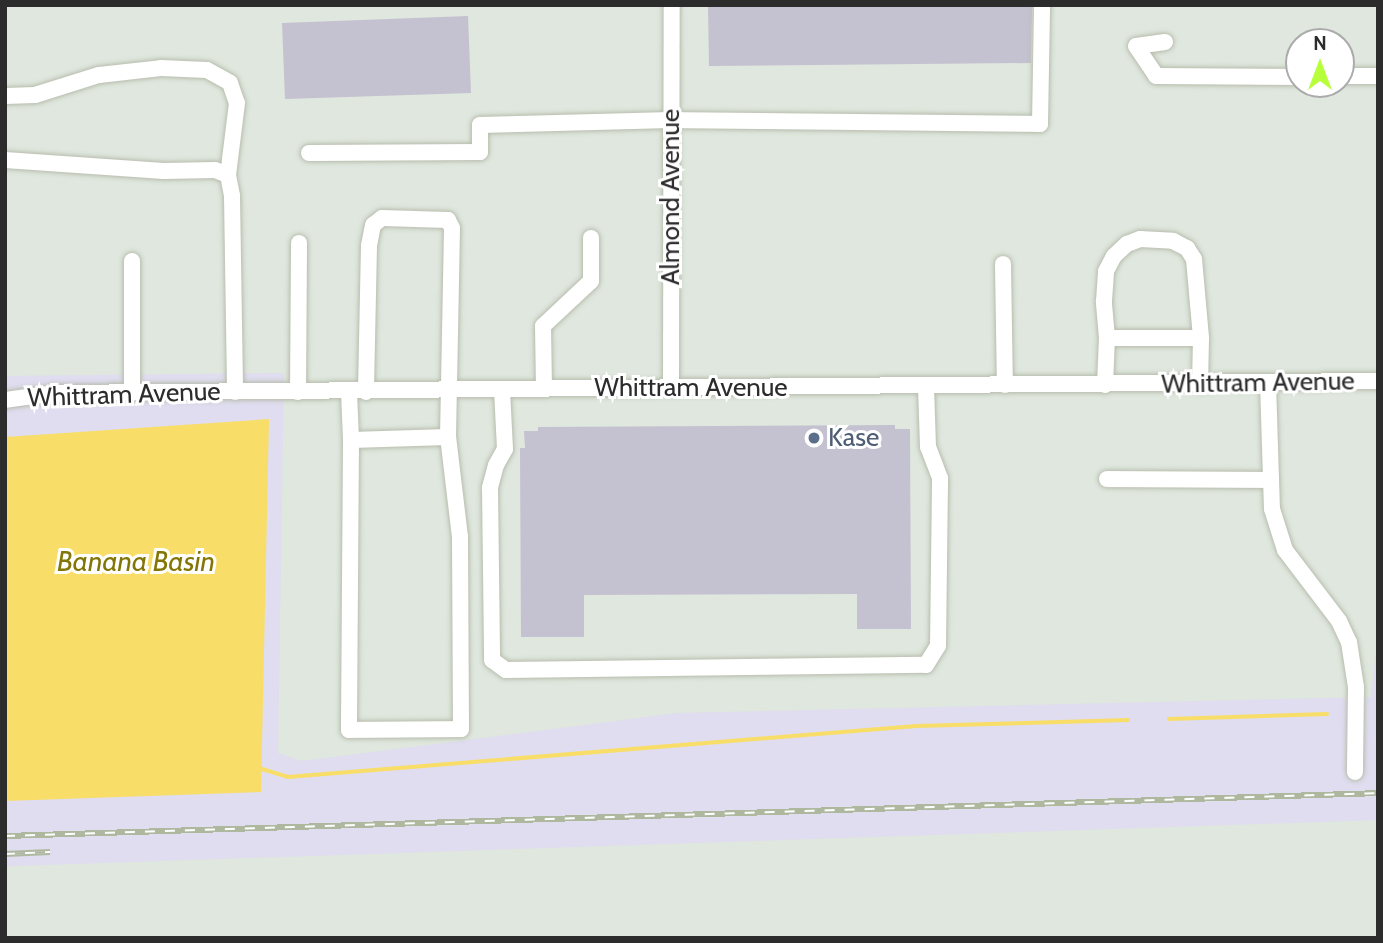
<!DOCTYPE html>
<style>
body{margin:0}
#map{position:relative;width:1383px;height:943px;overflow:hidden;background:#dfddef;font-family:Cabin,sans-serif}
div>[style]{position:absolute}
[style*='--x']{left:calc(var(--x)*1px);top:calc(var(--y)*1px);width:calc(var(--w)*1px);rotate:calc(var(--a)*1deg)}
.industrial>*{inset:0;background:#dfe7de}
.water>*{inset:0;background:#f8de68}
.stream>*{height:3.5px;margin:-1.75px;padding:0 1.75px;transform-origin:1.75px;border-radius:1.75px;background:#f8de68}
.building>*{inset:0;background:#c4c1d0}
.roads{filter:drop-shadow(0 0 2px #b8bdad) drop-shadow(0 0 2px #b8bdad)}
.minor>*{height:16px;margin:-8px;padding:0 8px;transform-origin:8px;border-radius:8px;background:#fff}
.rail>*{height:6px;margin-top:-3px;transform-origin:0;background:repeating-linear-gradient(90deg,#fff 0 10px,#aeb89f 0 20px);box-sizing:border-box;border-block:2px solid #aeb89f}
.dots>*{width:19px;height:19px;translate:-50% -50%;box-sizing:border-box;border:4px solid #fff;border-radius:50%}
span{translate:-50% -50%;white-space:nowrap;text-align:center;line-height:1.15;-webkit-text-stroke:6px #fff;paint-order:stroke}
.street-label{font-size:26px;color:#2c2c2c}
.service-label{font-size:26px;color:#4e5e75}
.left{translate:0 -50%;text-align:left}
.water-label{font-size:28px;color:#837606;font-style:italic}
.frame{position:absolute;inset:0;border:7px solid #2c2c2c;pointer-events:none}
.north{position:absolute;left:1285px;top:28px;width:70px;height:70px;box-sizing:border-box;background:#fff;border:2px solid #ababab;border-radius:50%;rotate:0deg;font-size:19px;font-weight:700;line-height:28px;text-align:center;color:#2c2c2c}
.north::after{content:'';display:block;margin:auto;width:24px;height:32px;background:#b7ff3a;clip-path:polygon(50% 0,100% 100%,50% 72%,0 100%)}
</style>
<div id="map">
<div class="industrial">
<div style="clip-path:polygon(evenodd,5px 5px,1378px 5px,1378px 632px,1371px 697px,677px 713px,302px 761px,278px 753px,284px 373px,5px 376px,5px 5px,1299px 42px,1341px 42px,1341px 84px,1299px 84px,1299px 42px)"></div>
<div style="clip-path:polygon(1378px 820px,1378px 938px,5px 938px,5px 867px,15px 866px)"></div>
</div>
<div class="water">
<div style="clip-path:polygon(269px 419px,261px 792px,5px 801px,5px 437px)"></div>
</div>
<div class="stream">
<div style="--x:1169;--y:719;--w:158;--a:-1.8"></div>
<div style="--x:259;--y:768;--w:30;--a:17"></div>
<div style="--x:288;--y:777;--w:630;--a:-4.64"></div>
<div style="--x:916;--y:726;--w:212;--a:-1.6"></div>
</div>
<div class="building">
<div style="clip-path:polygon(708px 5px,1032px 5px,1031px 63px,709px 66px)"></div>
<div style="clip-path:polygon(468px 16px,471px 93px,285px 99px,282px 23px)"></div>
<div style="clip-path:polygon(895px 425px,895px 429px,910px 429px,911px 629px,857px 629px,857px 594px,584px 595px,584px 637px,521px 637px,520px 448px,525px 448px,524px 431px,538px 431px,538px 427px)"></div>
</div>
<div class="roads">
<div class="minor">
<div style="--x:1165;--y:42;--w:29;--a:172"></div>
<div style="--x:1136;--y:46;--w:36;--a:56"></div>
<div style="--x:1156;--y:76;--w:143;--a:0.4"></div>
<div style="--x:1341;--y:76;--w:37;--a:0"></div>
<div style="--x:5;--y:96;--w:30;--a:-2"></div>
<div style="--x:35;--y:95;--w:67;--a:-17.4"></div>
<div style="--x:99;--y:75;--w:62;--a:-6.4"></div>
<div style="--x:161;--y:68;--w:46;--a:2.5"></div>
<div style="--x:207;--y:70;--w:26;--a:29"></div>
<div style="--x:230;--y:83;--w:21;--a:71"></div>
<div style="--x:237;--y:103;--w:73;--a:97.1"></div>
<div style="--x:309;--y:153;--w:171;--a:-0.3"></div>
<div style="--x:480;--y:152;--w:27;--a:-90"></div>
<div style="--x:480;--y:125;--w:191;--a:-1.5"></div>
<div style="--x:671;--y:120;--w:369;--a:0.6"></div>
<div style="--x:1040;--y:124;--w:119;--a:-89"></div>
<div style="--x:5;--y:160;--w:159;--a:4"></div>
<div style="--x:164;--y:171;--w:51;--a:-1.1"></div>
<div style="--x:215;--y:170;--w:14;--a:21"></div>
<div style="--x:228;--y:175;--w:21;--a:79"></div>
<div style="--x:232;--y:196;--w:196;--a:89.1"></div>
<div style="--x:132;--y:261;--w:132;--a:90"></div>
<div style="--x:1003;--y:264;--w:121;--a:89.1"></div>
<div style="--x:1107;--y:338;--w:37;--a:-95"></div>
<div style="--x:1104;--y:301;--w:30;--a:-86"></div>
<div style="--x:1106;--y:271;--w:17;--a:-62"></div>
<div style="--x:1114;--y:256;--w:18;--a:-43"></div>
<div style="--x:1127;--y:244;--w:14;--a:-21"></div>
<div style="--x:1140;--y:239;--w:33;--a:3"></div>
<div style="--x:1173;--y:241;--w:16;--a:27"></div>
<div style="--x:1187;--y:248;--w:13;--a:58"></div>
<div style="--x:1194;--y:259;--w:79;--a:84.9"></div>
<div style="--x:1268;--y:383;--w:126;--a:88.2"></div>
<div style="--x:1272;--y:509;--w:43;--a:72.4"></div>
<div style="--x:1285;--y:550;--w:89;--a:52.7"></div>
<div style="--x:1339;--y:621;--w:23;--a:65"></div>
<div style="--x:1349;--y:642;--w:46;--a:81.2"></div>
<div style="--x:1356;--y:687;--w:85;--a:90.7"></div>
<div style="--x:1105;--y:385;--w:47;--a:-87.6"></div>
<div style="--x:1107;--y:338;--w:94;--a:0"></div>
<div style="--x:1201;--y:338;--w:46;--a:91.2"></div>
<div style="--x:671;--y:388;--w:383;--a:-89.9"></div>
<div style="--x:544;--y:389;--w:63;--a:-90.9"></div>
<div style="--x:543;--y:326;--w:66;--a:-43.2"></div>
<div style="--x:591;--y:281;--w:43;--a:-90"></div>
<div style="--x:502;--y:390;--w:59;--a:87.1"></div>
<div style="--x:505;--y:449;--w:18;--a:119"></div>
<div style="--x:496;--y:465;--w:24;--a:105"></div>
<div style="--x:490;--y:488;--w:172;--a:89.3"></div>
<div style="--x:492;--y:660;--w:17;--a:36"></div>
<div style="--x:506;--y:670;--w:420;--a:-0.7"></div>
<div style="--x:926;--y:665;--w:22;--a:-58"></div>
<div style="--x:938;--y:646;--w:168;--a:-89.3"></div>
<div style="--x:940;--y:478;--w:33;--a:-111"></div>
<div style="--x:928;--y:447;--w:61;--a:-91.9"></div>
<div style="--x:298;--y:392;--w:149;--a:-89.6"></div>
<div style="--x:349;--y:392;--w:48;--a:87.6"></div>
<div style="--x:351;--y:440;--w:97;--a:-1.8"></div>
<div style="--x:448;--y:437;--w:209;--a:-88.9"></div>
<div style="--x:452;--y:228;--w:9;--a:-117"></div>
<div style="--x:448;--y:220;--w:66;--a:-178.3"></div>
<div style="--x:382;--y:218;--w:11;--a:142"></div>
<div style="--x:373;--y:225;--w:21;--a:101"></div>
<div style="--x:369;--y:246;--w:146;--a:91.2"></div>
<div style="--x:5;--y:400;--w:50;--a:-8"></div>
<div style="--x:55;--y:393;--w:1323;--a:-0.52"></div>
<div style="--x:351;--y:440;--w:290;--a:90.4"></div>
<div style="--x:349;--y:730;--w:112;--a:-0.5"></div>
<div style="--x:461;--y:729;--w:192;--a:-90.3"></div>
<div style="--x:460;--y:537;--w:101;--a:-96.8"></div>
<div style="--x:1107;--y:479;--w:164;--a:0.3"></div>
</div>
</div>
<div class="rail">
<div style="--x:5;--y:836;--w:1374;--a:-1.79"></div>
<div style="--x:5;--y:854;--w:45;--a:-2.5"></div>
</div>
<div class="dots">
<div style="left:814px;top:438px;background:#5c6f8a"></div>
</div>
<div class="street-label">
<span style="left:671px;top:197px;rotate:-90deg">Almond Avenue</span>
<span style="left:1258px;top:383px;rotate:-1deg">Whittram Avenue</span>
<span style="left:691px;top:388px">Whittram Avenue</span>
<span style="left:124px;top:395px;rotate:-2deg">Whittram Avenue</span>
</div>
<div class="service-label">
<span class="left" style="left:828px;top:438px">Kase</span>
</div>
<div class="water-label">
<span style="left:136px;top:561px">Banana Basin</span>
</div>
<div class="frame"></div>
<div class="north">N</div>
</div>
